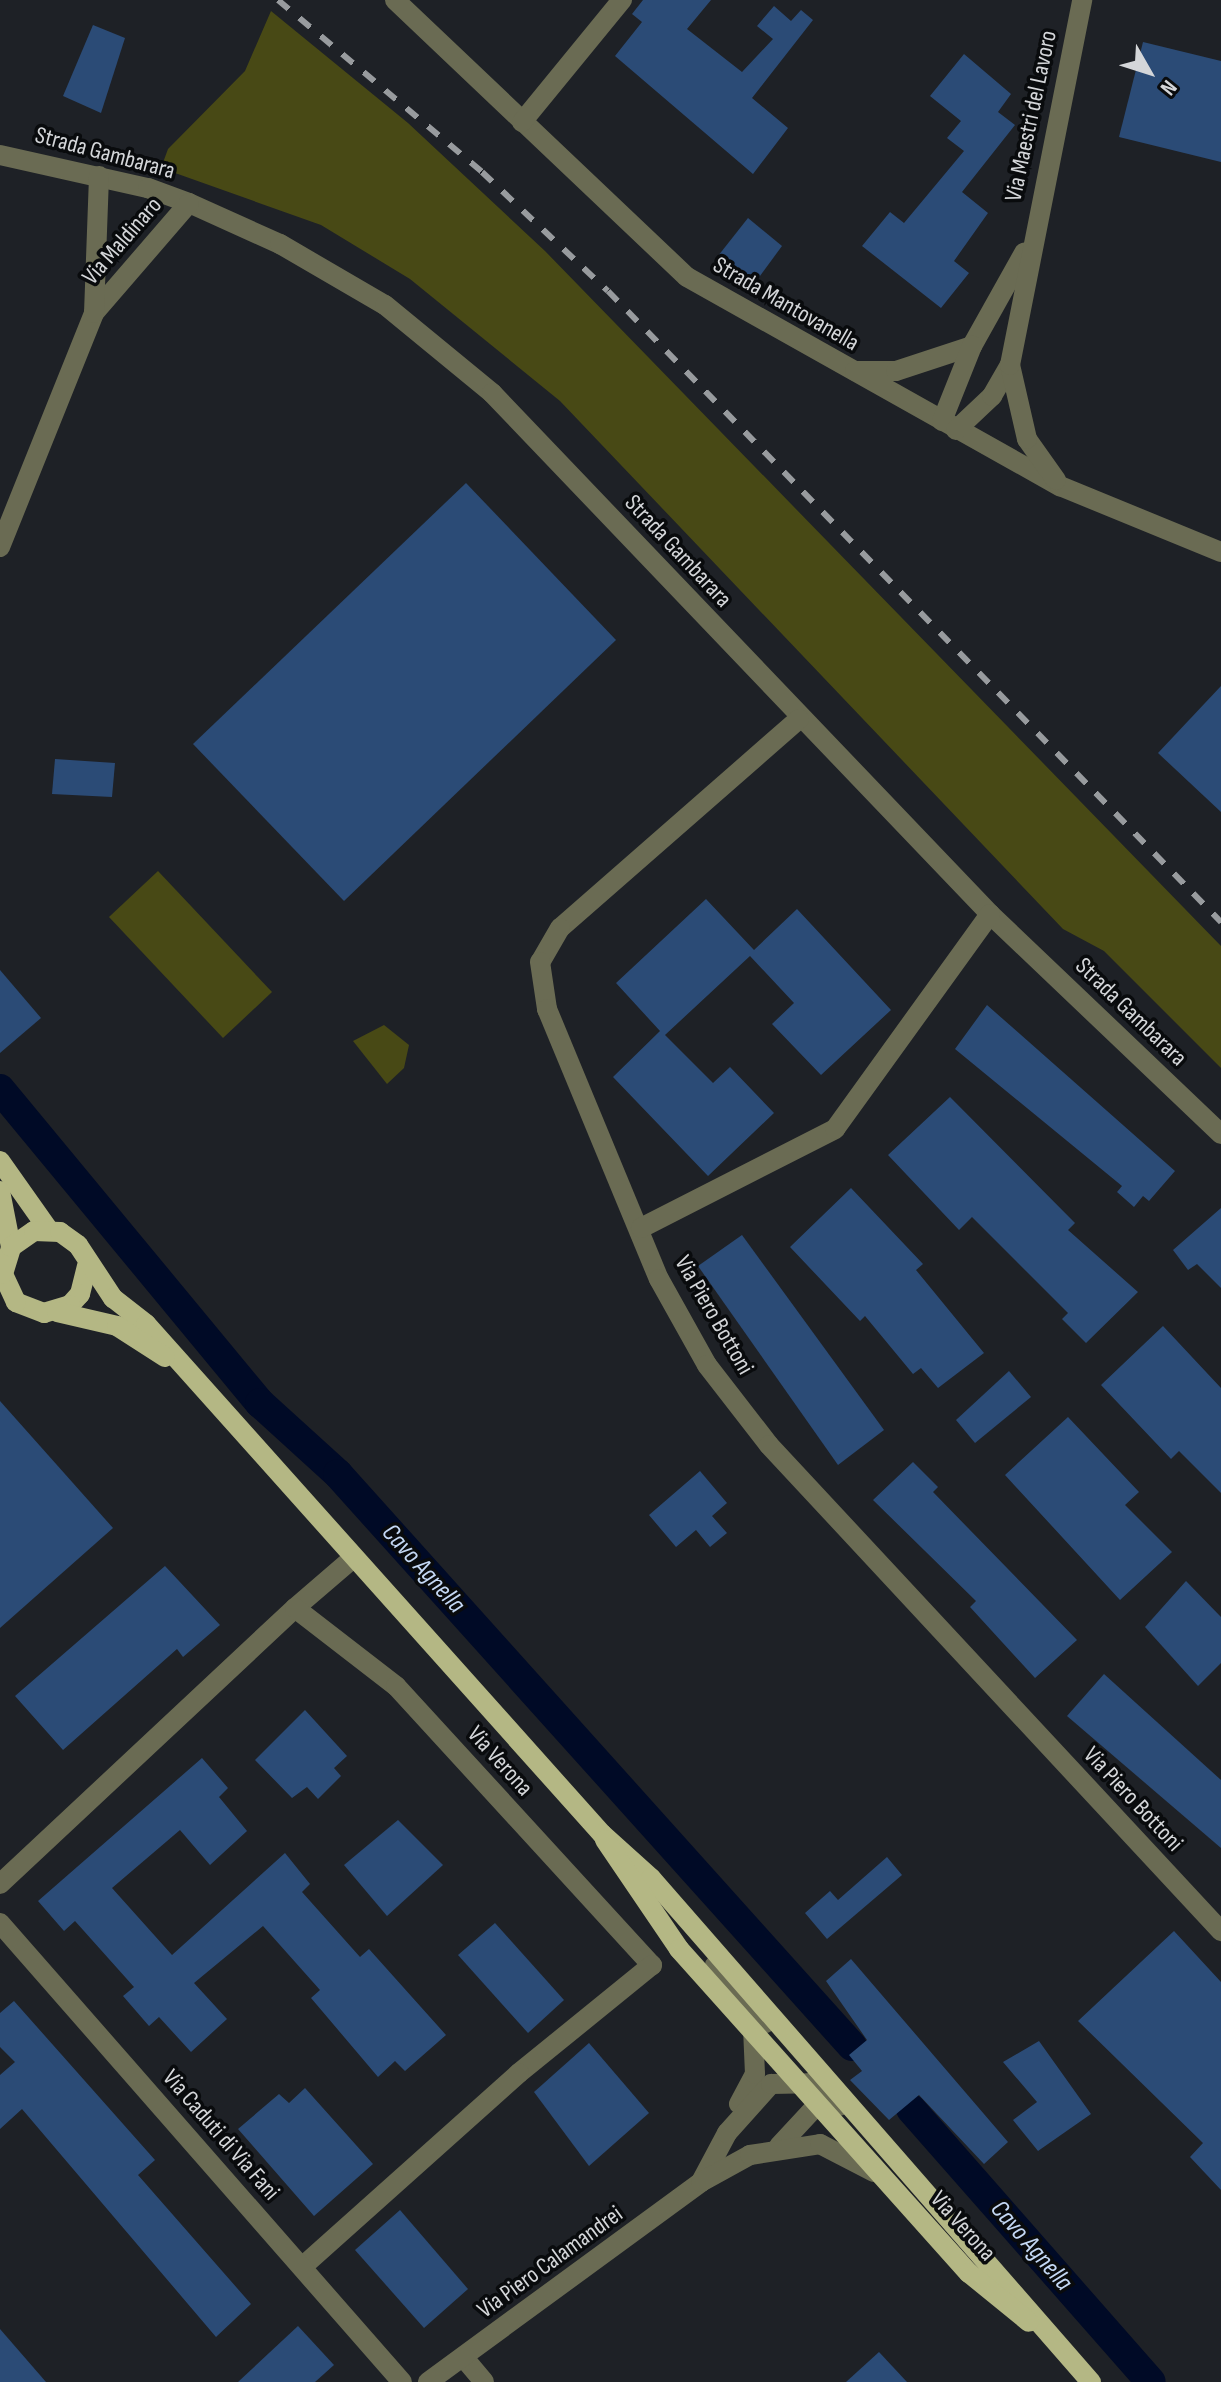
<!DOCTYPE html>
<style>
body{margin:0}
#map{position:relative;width:1221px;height:2382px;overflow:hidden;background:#1e2126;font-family:"Sofia Sans Condensed",sans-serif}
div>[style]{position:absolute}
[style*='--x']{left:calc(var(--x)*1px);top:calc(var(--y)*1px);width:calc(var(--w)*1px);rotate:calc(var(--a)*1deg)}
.green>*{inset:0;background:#484915}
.canal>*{height:30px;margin:-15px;padding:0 15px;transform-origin:15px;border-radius:15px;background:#000a26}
.building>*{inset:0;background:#2b4b76}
.minor>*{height:20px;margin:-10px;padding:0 10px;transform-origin:10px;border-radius:10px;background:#6a6b53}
.major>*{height:20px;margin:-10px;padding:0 10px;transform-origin:10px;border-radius:10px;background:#b4b784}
.rail>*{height:6px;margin-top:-3px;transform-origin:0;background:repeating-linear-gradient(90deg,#989b9e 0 14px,transparent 0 28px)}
span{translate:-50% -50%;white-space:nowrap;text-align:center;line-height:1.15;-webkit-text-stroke:7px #090b0d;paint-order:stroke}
.street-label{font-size:24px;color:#d4d6d9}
.water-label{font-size:26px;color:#c4d8f4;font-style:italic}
.north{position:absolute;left:1109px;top:32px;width:80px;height:80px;-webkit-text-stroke:6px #090b0d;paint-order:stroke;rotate:129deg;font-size:22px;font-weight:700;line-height:32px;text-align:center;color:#d4d6d9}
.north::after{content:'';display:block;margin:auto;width:28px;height:36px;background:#d4d6d9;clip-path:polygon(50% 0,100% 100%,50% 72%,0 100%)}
</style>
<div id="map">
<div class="green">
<div style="clip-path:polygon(271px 11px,408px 123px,545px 251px,1221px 946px,1221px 1068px,1104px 951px,1063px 929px,560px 401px,410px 279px,321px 225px,161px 168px,168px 149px,245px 71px)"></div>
<div style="clip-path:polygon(158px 871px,272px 992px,223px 1038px,109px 917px)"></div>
<div style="clip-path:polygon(384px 1025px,409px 1045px,404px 1068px,387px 1084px,353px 1041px)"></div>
</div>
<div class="canal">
<div style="--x:0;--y:1089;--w:408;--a:50.4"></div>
<div style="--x:260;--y:1403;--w:105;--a:42.3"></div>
<div style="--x:338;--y:1474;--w:769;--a:48.06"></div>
<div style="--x:911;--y:2109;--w:363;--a:48.7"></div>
</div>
<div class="building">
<div style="clip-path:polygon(643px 0,711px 0,687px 29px,742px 72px,773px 39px,757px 26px,774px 6px,791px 21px,801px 10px,813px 20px,752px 98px,788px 128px,753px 174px,615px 56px,642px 22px,632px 14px)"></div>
<div style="clip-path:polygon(93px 25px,125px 38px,101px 113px,63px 96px)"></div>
<div style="clip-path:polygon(1143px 42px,1221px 61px,1221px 162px,1119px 137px)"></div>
<div style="clip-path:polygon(964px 54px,1011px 94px,998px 112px,1015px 125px,962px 192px,988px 213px,954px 261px,969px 273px,941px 308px,862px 246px,890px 212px,904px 223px,964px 151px,947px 138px,961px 121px,930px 96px)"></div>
<div style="clip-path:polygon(748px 218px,782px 246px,754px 284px,718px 256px)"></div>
<div style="clip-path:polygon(466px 483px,616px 640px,344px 901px,193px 744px)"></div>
<div style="clip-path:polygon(1221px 686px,1221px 812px,1158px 753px)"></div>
<div style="clip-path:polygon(55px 759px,115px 763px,112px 797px,52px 794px)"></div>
<div style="clip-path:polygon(706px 899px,754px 950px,797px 909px,891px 1010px,821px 1075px,772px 1024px,794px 1003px,750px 956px,665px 1035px,713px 1083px,730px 1067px,774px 1113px,708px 1176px,613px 1077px,660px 1031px,616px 983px)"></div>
<div style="clip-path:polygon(0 970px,41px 1018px,0 1053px)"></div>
<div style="clip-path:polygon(987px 1005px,1175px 1171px,1149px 1201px,1143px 1196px,1134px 1207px,1117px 1192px,1122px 1186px,955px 1049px)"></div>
<div style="clip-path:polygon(950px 1097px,1075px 1223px,1068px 1230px,1138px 1292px,1086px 1343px,1062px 1319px,1068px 1313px,972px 1217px,959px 1230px,888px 1155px)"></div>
<div style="clip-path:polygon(851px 1188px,923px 1264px,916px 1270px,984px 1353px,938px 1388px,921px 1368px,913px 1374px,865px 1316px,860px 1321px,790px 1247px)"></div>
<div style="clip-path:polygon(1221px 1208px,1221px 1288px,1197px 1264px,1188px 1270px,1173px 1250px)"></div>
<div style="clip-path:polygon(742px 1235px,884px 1430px,838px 1465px,698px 1266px)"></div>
<div style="clip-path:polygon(1163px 1326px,1221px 1388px,1221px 1493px,1179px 1451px,1171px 1459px,1101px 1385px)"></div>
<div style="clip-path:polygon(1009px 1371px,1031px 1397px,975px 1443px,956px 1420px)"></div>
<div style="clip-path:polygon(0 1401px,113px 1528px,0 1628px)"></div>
<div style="clip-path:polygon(1068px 1417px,1139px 1492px,1125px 1505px,1172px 1552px,1120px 1600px,1005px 1475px)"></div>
<div style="clip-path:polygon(913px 1462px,938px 1487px,933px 1492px,1077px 1640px,1035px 1678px,970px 1607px,976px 1601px,873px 1500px)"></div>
<div style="clip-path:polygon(700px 1471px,727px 1503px,712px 1516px,727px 1533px,710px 1547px,696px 1530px,676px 1547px,649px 1515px)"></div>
<div style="clip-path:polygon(165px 1566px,220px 1625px,183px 1657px,177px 1649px,63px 1750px,15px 1696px)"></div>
<div style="clip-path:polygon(1186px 1581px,1221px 1617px,1221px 1663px,1198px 1686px,1145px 1627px)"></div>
<div style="clip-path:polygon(1104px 1674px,1221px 1780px,1221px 1848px,1067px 1716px)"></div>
<div style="clip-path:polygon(305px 1710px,347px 1756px,334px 1768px,341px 1776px,318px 1799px,307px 1787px,292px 1798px,255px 1760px)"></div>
<div style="clip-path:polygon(202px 1758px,228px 1788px,219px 1797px,247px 1831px,210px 1865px,180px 1830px,112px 1888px,172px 1955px,285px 1853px,310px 1884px,302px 1892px,360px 1957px,369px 1949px,446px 2035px,405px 2071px,395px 2061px,378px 2077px,311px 1998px,320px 1990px,263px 1926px,194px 1983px,227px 2019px,191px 2052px,159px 2017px,149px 2026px,123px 1996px,134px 1987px,75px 1921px,64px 1931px,38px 1901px)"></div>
<div style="clip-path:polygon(398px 1820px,443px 1865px,387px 1916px,344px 1865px)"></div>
<div style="clip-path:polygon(887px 1857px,902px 1875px,827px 1939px,805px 1913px,830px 1891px,838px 1900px)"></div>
<div style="clip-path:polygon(495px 1923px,564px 2000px,528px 2033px,458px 1955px)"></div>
<div style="clip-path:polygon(1174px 1931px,1221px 1982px,1221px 2190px,1190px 2157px,1203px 2143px,1078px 2021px)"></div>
<div style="clip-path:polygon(851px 1959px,1008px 2142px,984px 2164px,919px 2095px,889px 2120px,850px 2080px,862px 2071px,849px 2055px,867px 2040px,826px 1981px)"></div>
<div style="clip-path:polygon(14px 2001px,155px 2160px,138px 2175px,251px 2304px,216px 2337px,22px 2109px,0 2129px,0 2075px,15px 2062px,0 2047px,0 2013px)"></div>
<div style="clip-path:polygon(1039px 2041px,1091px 2114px,1038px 2151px,1013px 2120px,1037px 2102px,1003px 2062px)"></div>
<div style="clip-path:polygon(589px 2043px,649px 2113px,589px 2166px,534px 2092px)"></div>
<div style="clip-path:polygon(305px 2088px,373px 2164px,314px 2216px,238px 2129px,279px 2094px,289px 2103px)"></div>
<div style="clip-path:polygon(400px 2210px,468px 2289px,424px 2328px,355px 2250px)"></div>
<div style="clip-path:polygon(298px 2326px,334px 2365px,315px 2382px,238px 2382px)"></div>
<div style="clip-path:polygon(0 2329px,46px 2382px,0 2382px)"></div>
<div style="clip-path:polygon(879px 2352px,907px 2382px,846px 2382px)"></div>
</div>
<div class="minor">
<div style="--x:395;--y:0;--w:402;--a:43.5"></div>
<div style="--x:687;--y:277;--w:428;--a:29.3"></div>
<div style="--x:1060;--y:486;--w:174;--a:22.3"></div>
<div style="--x:522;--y:122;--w:158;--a:-50.7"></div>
<div style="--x:0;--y:155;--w:152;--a:12.6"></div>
<div style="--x:148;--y:188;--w:44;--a:20.1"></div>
<div style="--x:189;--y:203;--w:100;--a:24.3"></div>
<div style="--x:280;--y:244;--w:121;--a:30.2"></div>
<div style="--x:385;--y:305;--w:139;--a:39.4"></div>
<div style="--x:492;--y:393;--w:721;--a:46.29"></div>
<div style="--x:990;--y:914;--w:319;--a:43.6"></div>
<div style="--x:94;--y:313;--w:145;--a:-49.2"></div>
<div style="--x:855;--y:371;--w:41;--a:0"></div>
<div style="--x:896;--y:371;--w:80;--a:-18.2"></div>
<div style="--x:972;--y:346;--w:107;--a:-60.8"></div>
<div style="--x:942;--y:421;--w:81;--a:-68.2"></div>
<div style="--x:956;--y:430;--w:50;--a:-43.4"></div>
<div style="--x:992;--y:396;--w:36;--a:-60"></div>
<div style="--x:1056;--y:480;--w:50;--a:-125.3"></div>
<div style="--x:1027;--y:439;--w:76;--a:-102.9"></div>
<div style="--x:1010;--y:365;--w:372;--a:-78.8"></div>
<div style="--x:0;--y:547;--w:252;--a:-68.1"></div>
<div style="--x:94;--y:313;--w:137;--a:-87.9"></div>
<div style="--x:799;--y:719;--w:317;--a:138.8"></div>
<div style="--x:560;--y:928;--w:39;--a:120"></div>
<div style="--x:540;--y:962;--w:48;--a:81.5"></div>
<div style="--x:547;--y:1009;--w:292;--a:67.5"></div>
<div style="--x:659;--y:1279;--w:98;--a:60.8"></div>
<div style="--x:707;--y:1365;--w:101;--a:52.2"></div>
<div style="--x:769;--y:1445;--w:664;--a:47.08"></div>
<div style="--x:641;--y:1228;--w:218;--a:-27"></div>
<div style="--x:835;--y:1129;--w:265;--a:-54.2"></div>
<div style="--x:295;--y:1608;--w:75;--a:-40.7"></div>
<div style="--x:0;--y:1884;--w:404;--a:-43.1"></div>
<div style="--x:295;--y:1608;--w:128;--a:37.7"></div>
<div style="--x:396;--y:1686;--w:379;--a:47.5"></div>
<div style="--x:652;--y:1965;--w:171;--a:140.9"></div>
<div style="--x:519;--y:2073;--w:291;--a:138.2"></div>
<div style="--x:0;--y:1923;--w:610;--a:48.79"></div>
<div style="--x:715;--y:1965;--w:77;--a:49.2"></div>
<div style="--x:739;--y:2104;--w:34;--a:-62"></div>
<div style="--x:755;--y:2074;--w:45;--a:-92.5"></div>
<div style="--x:779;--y:2146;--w:59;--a:-47.1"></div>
<div style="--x:819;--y:2103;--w:13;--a:-86"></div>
<div style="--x:701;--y:2182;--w:55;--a:-62"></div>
<div style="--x:727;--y:2133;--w:66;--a:-48.1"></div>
<div style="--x:771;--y:2084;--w:39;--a:-1"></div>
<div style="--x:810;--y:2083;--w:37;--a:38"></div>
<div style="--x:464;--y:2358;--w:31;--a:50"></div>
<div style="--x:428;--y:2382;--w:338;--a:-36.2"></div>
<div style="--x:701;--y:2182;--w:56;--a:-28.9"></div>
<div style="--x:750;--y:2155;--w:71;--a:-8.9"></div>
<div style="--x:820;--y:2144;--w:61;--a:27.4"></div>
</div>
<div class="major">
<div style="--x:0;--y:1161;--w:83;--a:54.8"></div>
<div style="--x:0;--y:1191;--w:57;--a:78.9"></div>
<div style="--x:87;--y:1266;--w:29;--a:104"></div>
<div style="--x:80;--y:1294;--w:15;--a:132"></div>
<div style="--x:70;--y:1305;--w:27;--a:163"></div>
<div style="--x:44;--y:1313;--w:30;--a:-159"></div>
<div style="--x:16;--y:1302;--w:31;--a:-115"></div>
<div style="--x:3;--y:1274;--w:28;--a:-73"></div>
<div style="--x:11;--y:1247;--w:28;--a:-35"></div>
<div style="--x:34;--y:1231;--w:26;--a:2"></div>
<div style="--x:60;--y:1232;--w:22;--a:36"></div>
<div style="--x:78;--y:1245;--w:64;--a:56.6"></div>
<div style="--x:113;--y:1298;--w:42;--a:38.2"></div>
<div style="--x:146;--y:1324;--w:684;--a:48.2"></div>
<div style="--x:602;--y:1834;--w:66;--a:41.9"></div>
<div style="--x:651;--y:1878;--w:669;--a:48.88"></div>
<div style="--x:57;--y:1312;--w:62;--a:13.1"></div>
<div style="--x:117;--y:1326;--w:57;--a:32.9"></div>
<div style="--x:605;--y:1840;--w:132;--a:55.8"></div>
<div style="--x:679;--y:1949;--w:435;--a:48.2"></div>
<div style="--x:969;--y:2273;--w:77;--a:39.2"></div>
</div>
<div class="rail">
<div style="--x:278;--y:0;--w:267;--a:40.1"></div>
<div style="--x:482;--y:172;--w:173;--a:43.4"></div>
<div style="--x:608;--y:291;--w:880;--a:45.83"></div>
</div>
<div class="street-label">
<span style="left:1031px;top:116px;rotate:-78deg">Via Maestri del Lavoro</span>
<span style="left:105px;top:153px;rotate:15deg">Strada Gambarara</span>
<span style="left:122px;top:241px;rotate:-49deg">Via Maldinaro</span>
<span style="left:786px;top:304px;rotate:30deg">Strada Mantovanella</span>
<span style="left:678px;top:551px;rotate:47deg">Strada Gambarara</span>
<span style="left:1131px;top:1012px;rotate:44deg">Strada Gambarara</span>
<span style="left:714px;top:1315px;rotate:60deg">Via Piero Bottoni</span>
<span style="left:500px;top:1761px;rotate:48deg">Via Verona</span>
<span style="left:1133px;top:1799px;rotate:47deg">Via Piero Bottoni</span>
<span style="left:221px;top:2135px;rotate:49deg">Via Caduti di Via Fani</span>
<span style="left:963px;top:2226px;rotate:48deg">Via Verona</span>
<span style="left:550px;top:2262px;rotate:-36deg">Via Piero Calamandrei</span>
</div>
<div class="water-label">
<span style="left:423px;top:1569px;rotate:48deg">Cavo Agnella</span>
<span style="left:1031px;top:2246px;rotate:49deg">Cavo Agnella</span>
</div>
<div class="north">N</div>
</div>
